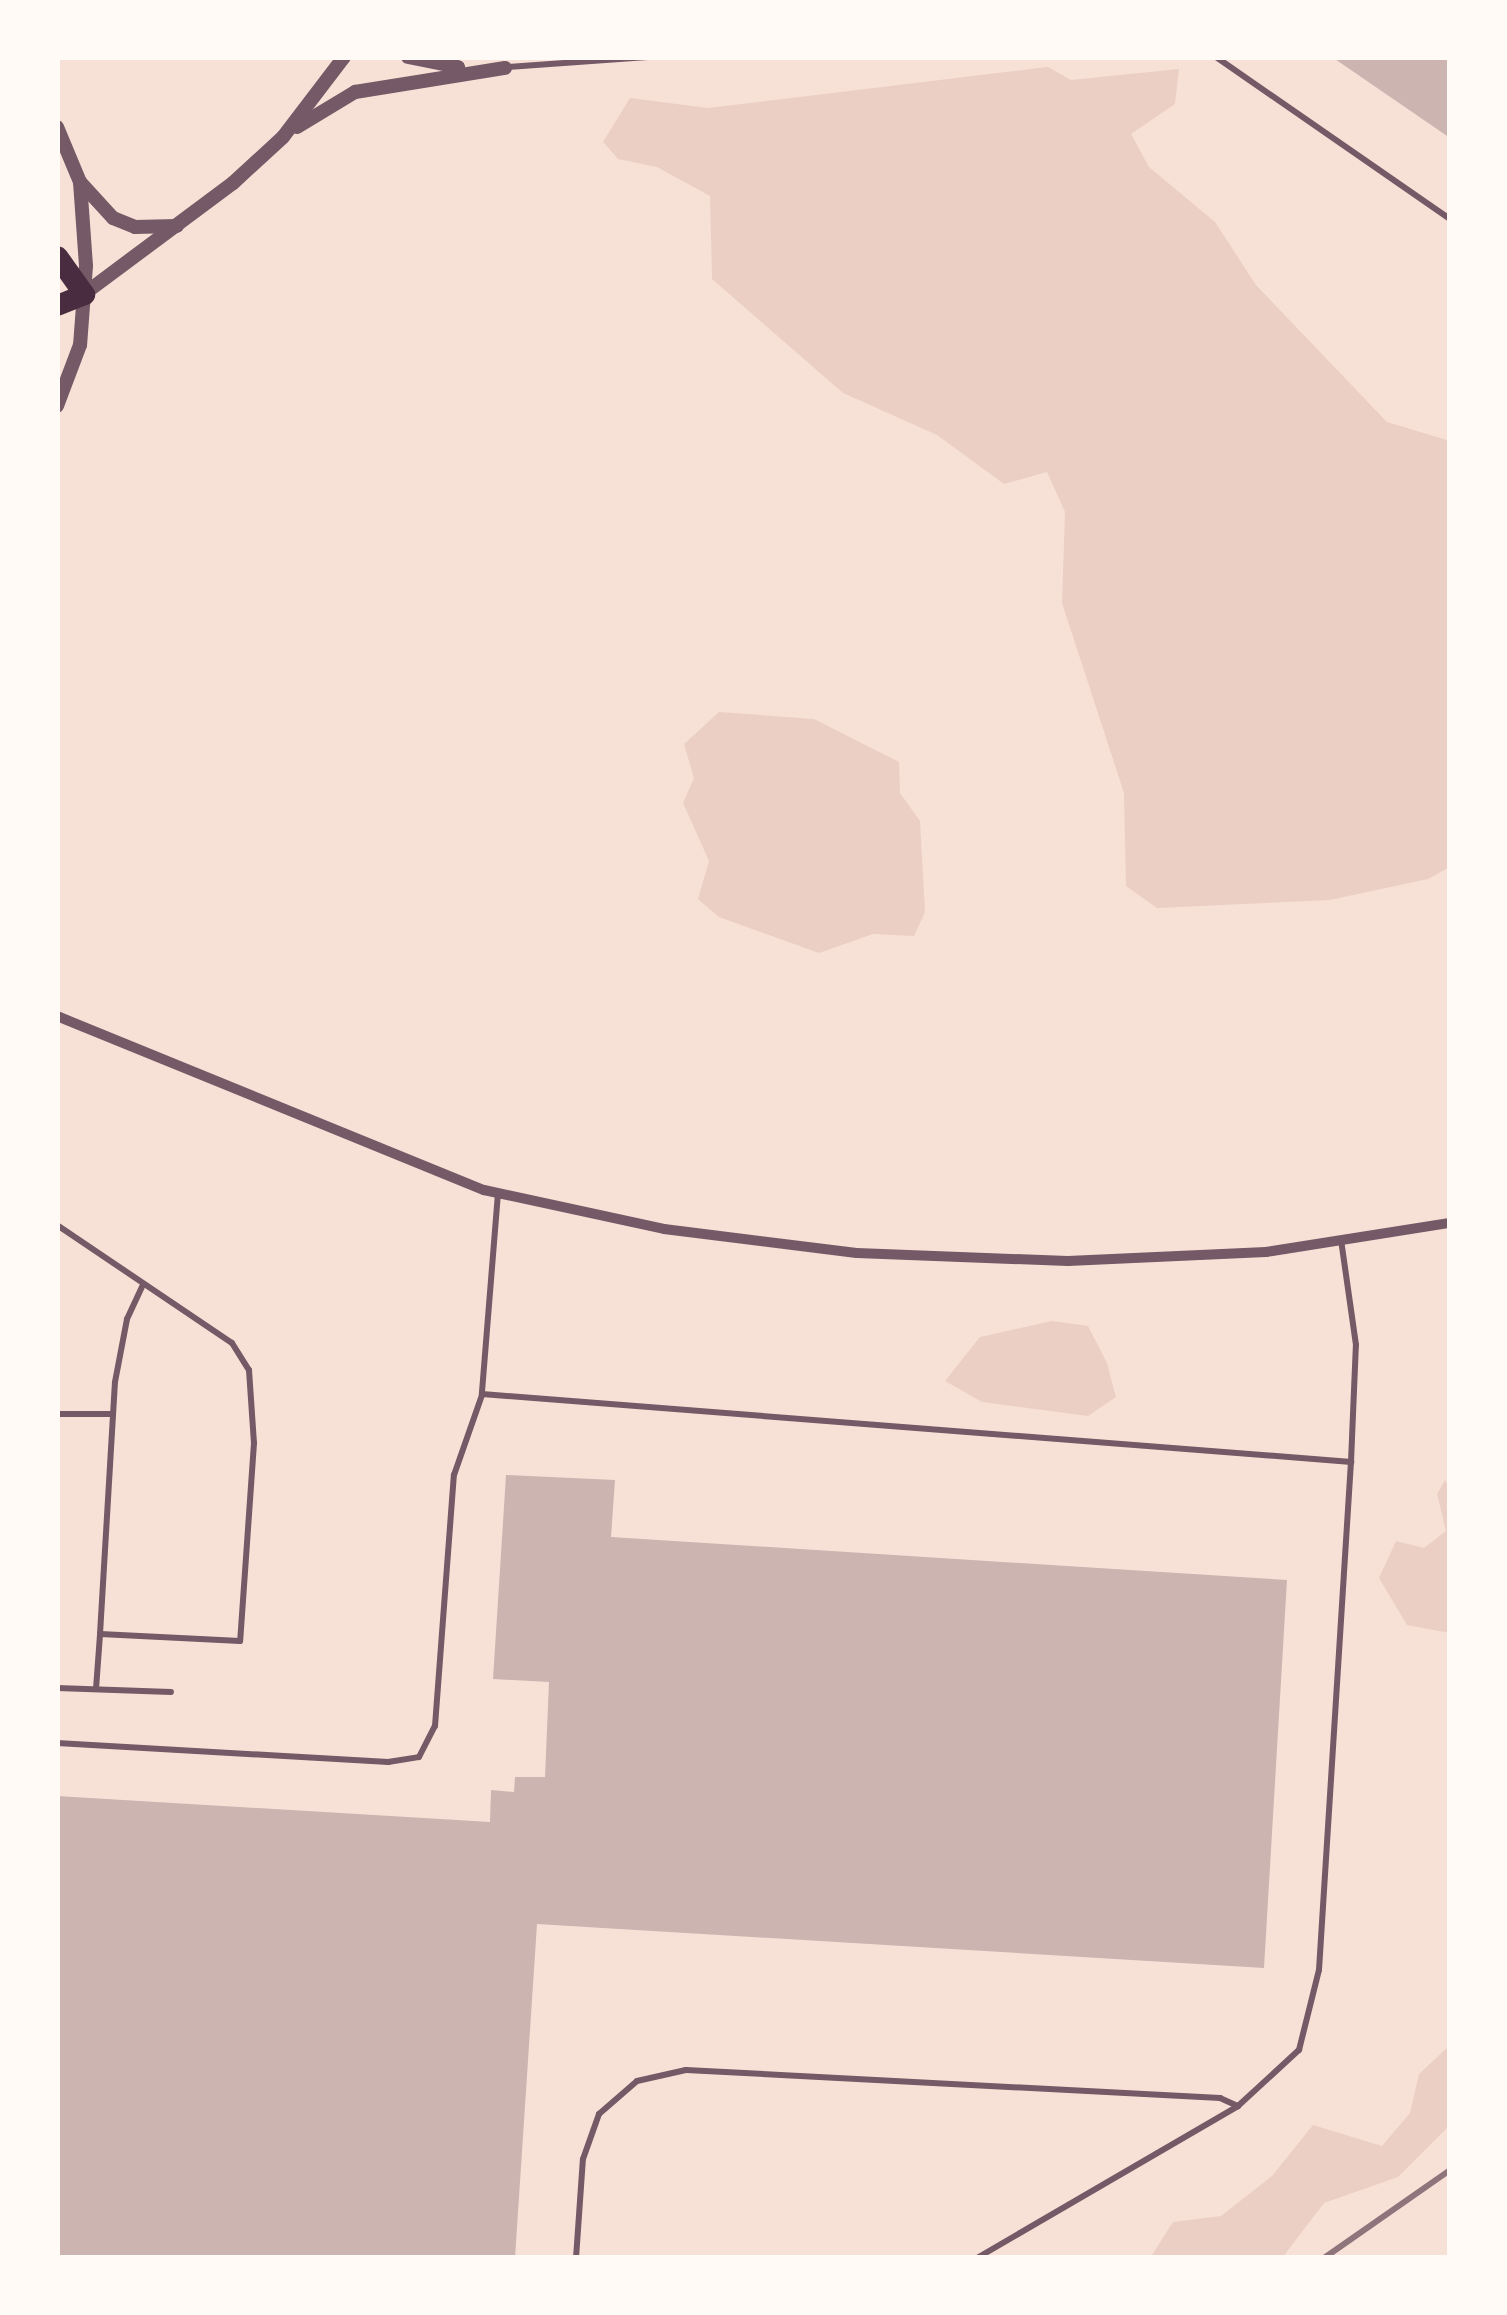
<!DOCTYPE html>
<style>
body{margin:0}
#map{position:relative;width:1507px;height:2315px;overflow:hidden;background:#f7e1d7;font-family:"Golos Text",sans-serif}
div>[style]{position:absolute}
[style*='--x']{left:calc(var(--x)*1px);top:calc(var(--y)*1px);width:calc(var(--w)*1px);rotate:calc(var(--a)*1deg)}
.green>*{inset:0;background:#ebcfc5}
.building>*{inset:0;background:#ccb4b1}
.service>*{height:6px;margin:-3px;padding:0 3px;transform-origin:3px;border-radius:3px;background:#755966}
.minor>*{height:10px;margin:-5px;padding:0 5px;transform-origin:5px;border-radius:5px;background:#755966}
.tertiary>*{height:14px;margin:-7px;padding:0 7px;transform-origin:7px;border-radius:7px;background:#755966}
.motorway>*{height:21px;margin:-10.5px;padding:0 10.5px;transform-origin:10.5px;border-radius:10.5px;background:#4a2c40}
.rail>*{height:6px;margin:-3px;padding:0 3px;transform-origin:3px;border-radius:3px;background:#8f747c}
span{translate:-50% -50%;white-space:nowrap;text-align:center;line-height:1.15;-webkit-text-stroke:9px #fffaf5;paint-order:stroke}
.frame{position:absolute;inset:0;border:60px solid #fffaf5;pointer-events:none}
</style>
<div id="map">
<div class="green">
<div style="clip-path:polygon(1048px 67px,1071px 80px,1179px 69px,1175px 104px,1131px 134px,1149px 167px,1215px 222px,1256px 285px,1387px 422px,1450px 441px,1450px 867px,1428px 879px,1330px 900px,1157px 908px,1126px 886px,1124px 793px,1062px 603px,1065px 512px,1047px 472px,1004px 484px,937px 435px,843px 393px,712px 279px,710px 196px,657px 167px,618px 159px,603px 142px,630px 98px,708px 108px)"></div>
<div style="clip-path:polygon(719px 712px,814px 719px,899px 762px,900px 793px,920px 821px,925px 912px,914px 936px,873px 934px,819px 953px,719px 917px,698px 899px,709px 861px,683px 803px,694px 778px,684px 744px)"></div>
<div style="clip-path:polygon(1052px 1321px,1088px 1326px,1107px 1363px,1116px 1397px,1088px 1416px,982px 1402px,945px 1381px,980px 1337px)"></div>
<div style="clip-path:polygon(1445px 1480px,1450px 1491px,1450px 1633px,1407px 1625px,1379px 1578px,1396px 1541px,1424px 1548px,1446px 1531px,1437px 1494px)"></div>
<div style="clip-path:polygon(1450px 2045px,1450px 2125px,1398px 2177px,1324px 2203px,1282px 2258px,1150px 2258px,1173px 2222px,1221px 2216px,1272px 2176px,1313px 2125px,1382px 2146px,1410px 2113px,1419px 2074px)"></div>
</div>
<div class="building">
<div style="clip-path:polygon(1332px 57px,1450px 57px,1450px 138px)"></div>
<div style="clip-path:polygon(506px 1475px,615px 1480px,611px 1537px,1287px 1580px,1264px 1968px,537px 1924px,515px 2258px,57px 2258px,57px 1796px,490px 1822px,491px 1790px,514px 1792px,515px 1777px,545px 1777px,549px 1682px,493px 1679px)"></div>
</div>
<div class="service">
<div style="--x:1216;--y:57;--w:285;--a:34.7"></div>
<div style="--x:508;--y:67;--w:140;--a:-4.1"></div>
<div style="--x:498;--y:1193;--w:202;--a:94.6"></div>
<div style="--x:482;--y:1394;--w:872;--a:4.47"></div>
<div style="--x:1351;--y:1462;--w:117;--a:-87.6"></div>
<div style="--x:1356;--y:1345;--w:106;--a:-98.1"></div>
<div style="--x:57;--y:1225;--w:211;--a:34"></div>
<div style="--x:232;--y:1343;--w:32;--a:58"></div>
<div style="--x:249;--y:1370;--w:73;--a:86.1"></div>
<div style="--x:254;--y:1443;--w:198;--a:94"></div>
<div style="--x:240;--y:1641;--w:140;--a:-177.1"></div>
<div style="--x:100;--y:1634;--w:252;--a:-86.6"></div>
<div style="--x:115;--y:1382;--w:64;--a:-79.2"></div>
<div style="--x:127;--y:1319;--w:38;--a:-65"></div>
<div style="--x:57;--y:1414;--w:56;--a:0"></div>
<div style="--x:57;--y:1688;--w:114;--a:2"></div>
<div style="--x:96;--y:1689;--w:55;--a:-85.8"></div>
<div style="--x:57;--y:1743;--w:332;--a:3.3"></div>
<div style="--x:388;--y:1762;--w:31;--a:-9"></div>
<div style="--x:419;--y:1757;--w:35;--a:-63"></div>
<div style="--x:435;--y:1726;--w:252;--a:-85.7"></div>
<div style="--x:454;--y:1475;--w:85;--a:-70.7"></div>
<div style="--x:576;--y:2258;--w:99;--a:-86"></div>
<div style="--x:583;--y:2159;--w:48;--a:-70.4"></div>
<div style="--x:599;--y:2114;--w:50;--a:-41"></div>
<div style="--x:637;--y:2081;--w:50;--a:-12.7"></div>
<div style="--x:686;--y:2070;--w:535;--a:3"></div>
<div style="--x:1220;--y:2098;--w:20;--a:24"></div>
<div style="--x:1238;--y:2106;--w:83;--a:-42.6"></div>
<div style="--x:1299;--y:2050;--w:82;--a:-76"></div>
<div style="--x:1319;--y:1970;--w:509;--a:-86.4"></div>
<div style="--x:977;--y:2258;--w:302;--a:-30.2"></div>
</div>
<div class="minor">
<div style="--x:57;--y:1016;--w:461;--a:22.2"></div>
<div style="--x:484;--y:1190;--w:184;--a:12.2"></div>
<div style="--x:664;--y:1229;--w:194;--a:7.1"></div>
<div style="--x:857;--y:1253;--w:211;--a:2.2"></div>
<div style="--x:1068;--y:1261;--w:198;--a:-2.6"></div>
<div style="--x:1266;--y:1252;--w:186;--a:-9"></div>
</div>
<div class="tertiary">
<div style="--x:408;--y:57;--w:51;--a:11.3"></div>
<div style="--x:57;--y:127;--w:60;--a:67.3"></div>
<div style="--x:80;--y:182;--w:84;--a:85.9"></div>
<div style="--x:86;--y:266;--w:79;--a:94.3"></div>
<div style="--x:80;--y:345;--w:65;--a:110.7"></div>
<div style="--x:297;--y:127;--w:68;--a:-31.1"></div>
<div style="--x:355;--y:92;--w:152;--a:-9.1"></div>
<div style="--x:80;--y:182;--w:49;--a:47.5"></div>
<div style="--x:113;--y:218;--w:24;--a:22"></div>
<div style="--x:135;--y:227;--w:42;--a:-1.4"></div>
<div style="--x:84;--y:294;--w:186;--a:-36.7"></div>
<div style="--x:233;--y:183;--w:68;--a:-42.6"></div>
<div style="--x:283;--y:137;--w:101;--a:-52.7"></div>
</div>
<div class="motorway">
<div style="--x:57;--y:256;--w:47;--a:54.6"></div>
<div style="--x:84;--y:294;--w:29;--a:158"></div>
</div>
<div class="rail">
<div style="--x:1324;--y:2258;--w:154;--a:-34.9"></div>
</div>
<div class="frame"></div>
</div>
